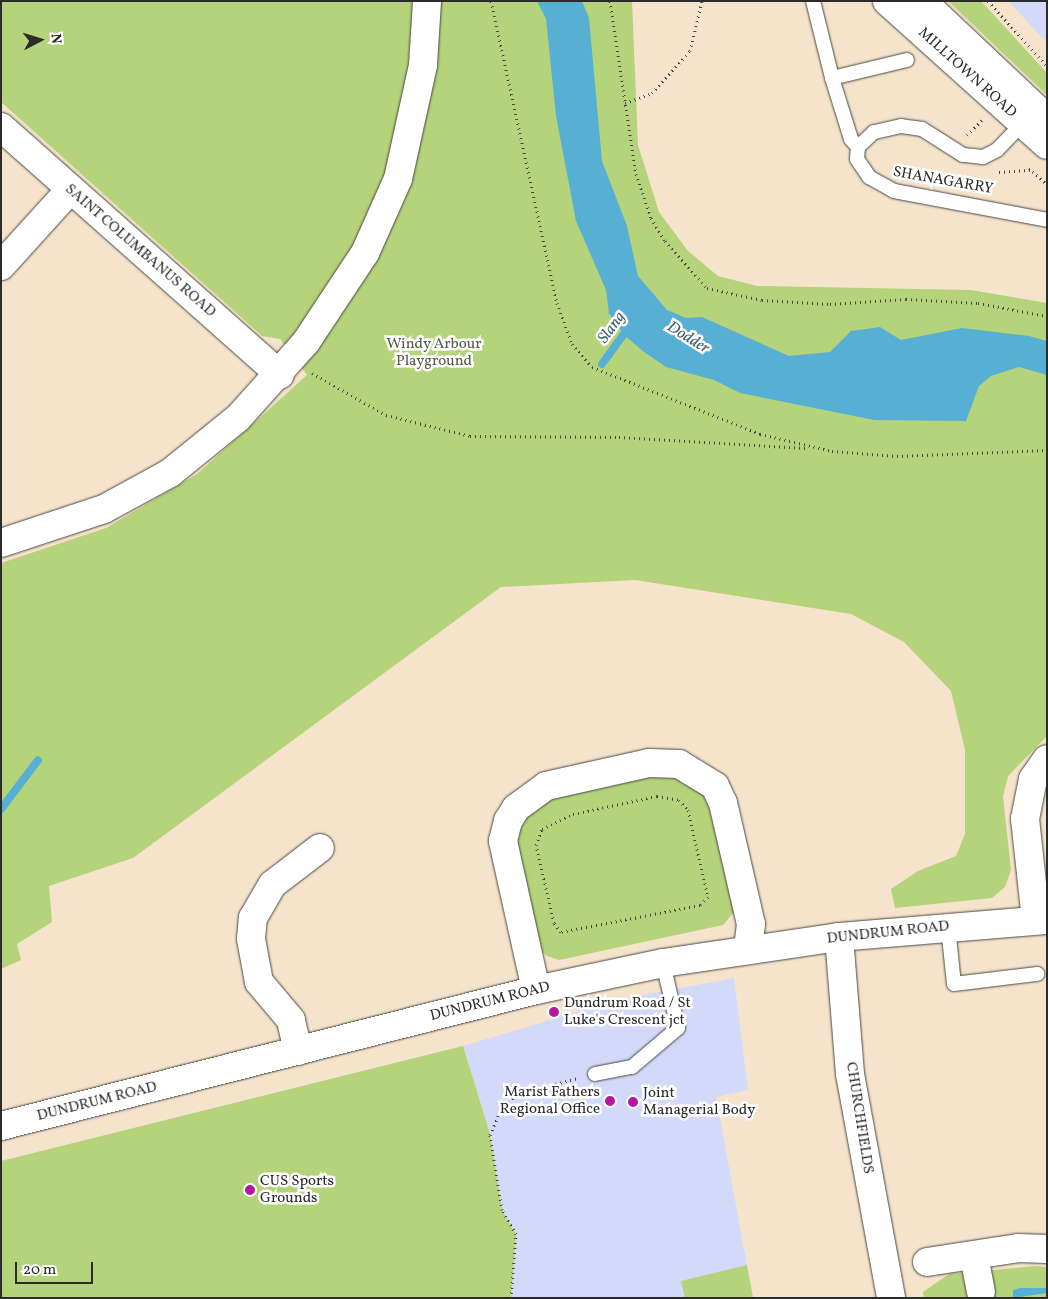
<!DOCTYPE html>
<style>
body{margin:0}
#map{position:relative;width:1048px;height:1299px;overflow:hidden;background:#f5e4cb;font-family:Vollkorn,serif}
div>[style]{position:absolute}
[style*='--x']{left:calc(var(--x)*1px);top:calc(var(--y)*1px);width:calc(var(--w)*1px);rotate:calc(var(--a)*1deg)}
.built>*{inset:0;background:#d3d9f9}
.green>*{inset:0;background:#b4d37a}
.water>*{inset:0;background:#57b0d4}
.stream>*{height:8px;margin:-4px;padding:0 4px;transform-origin:4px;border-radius:4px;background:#57b0d4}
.path>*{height:3px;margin-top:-1.5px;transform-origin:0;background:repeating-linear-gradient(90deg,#494743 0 1px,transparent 0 5px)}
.roads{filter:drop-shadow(0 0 1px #494743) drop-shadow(0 0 1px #494743)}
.lane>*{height:14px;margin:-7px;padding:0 7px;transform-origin:7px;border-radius:7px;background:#fff}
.street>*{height:28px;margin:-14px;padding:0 14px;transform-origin:14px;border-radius:14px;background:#fff}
.secondary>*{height:28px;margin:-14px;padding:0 14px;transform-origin:14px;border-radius:14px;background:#fff}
.dots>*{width:14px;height:14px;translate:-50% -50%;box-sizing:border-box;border:2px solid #fff;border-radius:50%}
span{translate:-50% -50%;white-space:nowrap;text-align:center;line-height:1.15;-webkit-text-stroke:5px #fff;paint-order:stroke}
.street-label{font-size:15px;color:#2b2b2b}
.park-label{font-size:15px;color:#545d43}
.poi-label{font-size:15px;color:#2b2b2b}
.left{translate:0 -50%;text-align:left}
.right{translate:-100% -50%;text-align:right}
.water-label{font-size:16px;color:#3d606f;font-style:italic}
.frame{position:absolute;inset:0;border:2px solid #2b2b2b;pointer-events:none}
.north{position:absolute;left:15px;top:15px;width:50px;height:50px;-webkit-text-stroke:4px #fff;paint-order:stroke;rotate:85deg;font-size:14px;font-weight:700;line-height:20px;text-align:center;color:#2b2b2b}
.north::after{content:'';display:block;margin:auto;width:18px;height:22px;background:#2b2b2b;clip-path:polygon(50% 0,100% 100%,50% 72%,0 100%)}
.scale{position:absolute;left:15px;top:1262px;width:78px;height:22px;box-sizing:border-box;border:2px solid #2b2b2b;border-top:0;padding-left:6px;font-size:15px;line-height:18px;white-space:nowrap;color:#2b2b2b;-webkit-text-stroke:4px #fff;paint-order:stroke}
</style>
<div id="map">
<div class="built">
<div style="clip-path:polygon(1008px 1px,1047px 1px,1047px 43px)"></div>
<div style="clip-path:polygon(734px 978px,748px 1090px,716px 1097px,753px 1298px,511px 1298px,516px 1234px,502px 1210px,490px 1134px,463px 1046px,577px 1012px,579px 1007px)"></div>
</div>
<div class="green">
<div style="clip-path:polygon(1px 1px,632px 1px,638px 145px,659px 212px,688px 251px,718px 276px,757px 286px,971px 290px,1047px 303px,1047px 736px,1008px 776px,1003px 797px,1011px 870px,1005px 887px,992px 898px,895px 908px,891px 889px,918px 871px,956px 856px,965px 834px,965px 750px,951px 691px,904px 642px,851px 614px,635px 580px,501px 587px,133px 858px,49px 886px,52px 922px,17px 944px,21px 960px,1px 969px,1px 563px,106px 528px,197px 474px,307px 375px,280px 339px,262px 336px,1px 102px)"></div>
<div style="clip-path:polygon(948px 1px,981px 1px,1047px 73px,1047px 95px)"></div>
<div style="clip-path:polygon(654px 771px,695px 782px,711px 802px,736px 901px,734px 912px,723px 925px,559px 960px,547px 956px,540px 950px,513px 831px,541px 799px)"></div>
<div style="clip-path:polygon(463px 1046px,490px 1134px,502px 1210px,516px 1234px,511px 1298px,1px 1298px,1px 1161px)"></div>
<div style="clip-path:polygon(747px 1265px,753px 1298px,685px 1298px,681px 1281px)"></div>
<div style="clip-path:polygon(1036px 1266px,1047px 1267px,1047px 1298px,924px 1298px,923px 1292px,949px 1274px)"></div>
</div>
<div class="water">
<div style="clip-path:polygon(537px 1px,582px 1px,589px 18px,602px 161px,627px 226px,638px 276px,667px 310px,686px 318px,702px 317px,789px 356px,830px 352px,851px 331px,880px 327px,901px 340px,962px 328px,1029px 336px,1047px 341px,1047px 375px,1019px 367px,991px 376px,979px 386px,966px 421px,874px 420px,740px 393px,714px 380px,666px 367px,644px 352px,624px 335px,609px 314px,606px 290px,576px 221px,556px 116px,546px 19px)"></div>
<div style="clip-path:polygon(1020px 1288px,1047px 1288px,1047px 1293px,1013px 1298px,1013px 1290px)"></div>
</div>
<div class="stream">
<div style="--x:602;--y:364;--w:46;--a:-53.9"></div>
<div style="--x:1;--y:809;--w:61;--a:-52.9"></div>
</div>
<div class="path">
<div style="--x:491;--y:1;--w:309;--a:77.7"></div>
<div style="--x:557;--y:303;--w:44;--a:69.9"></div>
<div style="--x:572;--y:344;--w:30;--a:49"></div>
<div style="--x:592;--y:367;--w:181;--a:21.7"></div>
<div style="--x:760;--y:434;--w:74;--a:13.3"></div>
<div style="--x:832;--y:451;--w:65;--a:4.4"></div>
<div style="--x:897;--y:456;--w:150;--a:-2.3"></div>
<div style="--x:610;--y:1;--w:175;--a:81.5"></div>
<div style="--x:636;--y:174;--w:46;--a:71.2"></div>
<div style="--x:651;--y:218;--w:27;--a:59"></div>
<div style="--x:665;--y:241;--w:63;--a:48.2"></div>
<div style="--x:707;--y:288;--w:56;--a:12.3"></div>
<div style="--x:762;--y:300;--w:68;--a:3.4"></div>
<div style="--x:830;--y:304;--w:76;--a:-3.8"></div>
<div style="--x:906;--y:299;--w:72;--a:3.2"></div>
<div style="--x:978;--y:303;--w:70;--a:10.7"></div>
<div style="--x:988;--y:1;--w:88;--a:47.8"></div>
<div style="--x:625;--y:103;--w:29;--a:-20"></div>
<div style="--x:652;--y:93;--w:57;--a:-47.9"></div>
<div style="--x:690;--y:51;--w:51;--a:-76.5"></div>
<div style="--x:967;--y:135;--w:21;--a:-45"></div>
<div style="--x:1029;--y:168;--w:24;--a:42"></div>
<div style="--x:999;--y:172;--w:32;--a:-4"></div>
<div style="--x:312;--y:373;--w:85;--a:29.6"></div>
<div style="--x:386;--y:415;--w:87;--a:14"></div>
<div style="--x:470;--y:436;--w:149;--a:0.4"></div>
<div style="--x:619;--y:437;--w:187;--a:3.4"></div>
<div style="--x:657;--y:796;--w:22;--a:10"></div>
<div style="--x:679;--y:800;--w:13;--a:48"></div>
<div style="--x:688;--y:810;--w:89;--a:77.1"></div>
<div style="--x:708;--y:897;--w:11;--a:135"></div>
<div style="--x:700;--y:905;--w:142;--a:169"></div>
<div style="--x:561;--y:932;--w:11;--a:-128"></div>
<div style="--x:554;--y:923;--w:80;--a:-103"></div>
<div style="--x:536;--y:845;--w:17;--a:-69"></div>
<div style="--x:542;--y:829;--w:34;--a:-26"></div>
<div style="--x:573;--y:814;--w:86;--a:-12.1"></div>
<div style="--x:511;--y:1298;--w:64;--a:-85.5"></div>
<div style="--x:516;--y:1234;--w:28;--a:-120"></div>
<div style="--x:502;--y:1210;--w:76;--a:-99.1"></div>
<div style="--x:490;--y:1135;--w:28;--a:-67"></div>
<div style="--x:501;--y:1109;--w:22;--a:-43"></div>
<div style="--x:517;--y:1094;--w:63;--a:-14.7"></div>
</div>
<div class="roads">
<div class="lane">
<div style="--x:813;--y:1;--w:79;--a:76.1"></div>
<div style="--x:832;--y:78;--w:64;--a:72.7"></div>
<div style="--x:851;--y:139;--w:11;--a:49"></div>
<div style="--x:832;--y:78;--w:77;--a:-13.5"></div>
<div style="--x:1023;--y:123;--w:37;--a:134"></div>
<div style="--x:997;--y:150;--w:16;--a:153"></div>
<div style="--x:983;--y:157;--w:20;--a:-174"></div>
<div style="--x:963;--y:155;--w:49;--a:-147.6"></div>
<div style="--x:922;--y:129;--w:21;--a:-172"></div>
<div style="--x:901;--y:126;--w:28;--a:167"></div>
<div style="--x:874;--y:132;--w:22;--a:137"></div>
<div style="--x:858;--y:147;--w:12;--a:95"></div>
<div style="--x:857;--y:159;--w:22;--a:56"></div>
<div style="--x:869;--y:177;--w:29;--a:29"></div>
<div style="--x:894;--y:191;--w:156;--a:10.7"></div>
<div style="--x:948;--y:927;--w:57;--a:84"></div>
<div style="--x:954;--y:984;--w:84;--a:-6.9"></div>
<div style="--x:595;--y:1074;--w:38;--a:-11"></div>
<div style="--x:632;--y:1067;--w:60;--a:-40.3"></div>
<div style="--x:678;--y:1028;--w:67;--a:-103"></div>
</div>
<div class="street">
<div style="--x:1;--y:127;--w:373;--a:41.6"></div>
<div style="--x:1;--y:266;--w:103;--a:-47.8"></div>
<div style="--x:1;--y:543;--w:108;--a:-18.3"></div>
<div style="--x:104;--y:509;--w:75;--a:-28.6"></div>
<div style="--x:170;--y:473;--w:87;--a:-39"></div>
<div style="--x:238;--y:418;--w:102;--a:-48.2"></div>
<div style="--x:306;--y:342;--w:107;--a:-56.5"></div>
<div style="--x:365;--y:253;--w:81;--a:-66"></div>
<div style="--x:398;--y:179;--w:117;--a:-77.6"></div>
<div style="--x:423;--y:65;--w:64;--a:-86.4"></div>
<div style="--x:1036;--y:920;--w:102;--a:-96.2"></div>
<div style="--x:1025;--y:819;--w:41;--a:-78.7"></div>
<div style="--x:1033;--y:779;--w:24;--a:-55"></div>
<div style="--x:839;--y:937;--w:137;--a:85.4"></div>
<div style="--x:850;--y:1074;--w:228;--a:79.6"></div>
<div style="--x:536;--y:990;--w:153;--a:-102.5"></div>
<div style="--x:503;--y:841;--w:21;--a:-76"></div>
<div style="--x:508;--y:821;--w:15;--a:-58"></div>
<div style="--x:516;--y:808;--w:37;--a:-36"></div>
<div style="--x:546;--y:786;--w:106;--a:-12.6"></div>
<div style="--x:649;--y:763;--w:30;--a:2"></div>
<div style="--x:679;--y:764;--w:42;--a:31.4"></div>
<div style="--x:715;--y:786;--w:19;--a:65"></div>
<div style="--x:723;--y:803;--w:124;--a:77"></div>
<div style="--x:751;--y:924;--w:24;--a:97"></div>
<div style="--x:298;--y:1051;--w:32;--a:-103"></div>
<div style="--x:291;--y:1020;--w:50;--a:-130.1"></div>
<div style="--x:259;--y:982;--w:44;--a:-100.5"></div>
<div style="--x:251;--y:939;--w:21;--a:-85"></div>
<div style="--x:253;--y:918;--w:39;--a:-60"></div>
<div style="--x:273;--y:884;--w:59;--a:-37.5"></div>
<div style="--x:974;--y:1256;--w:36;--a:79"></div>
<div style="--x:927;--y:1262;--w:92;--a:-8.7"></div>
<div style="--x:1018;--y:1248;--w:29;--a:2"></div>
</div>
<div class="secondary">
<div style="--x:887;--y:1;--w:215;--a:42"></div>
<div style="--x:922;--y:1;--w:172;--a:43.3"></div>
<div style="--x:1;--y:1126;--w:552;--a:-14.26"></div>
<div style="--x:536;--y:990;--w:130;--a:-12"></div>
<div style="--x:663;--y:963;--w:178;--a:-8.4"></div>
<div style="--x:839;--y:937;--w:209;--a:-4.7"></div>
</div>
</div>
<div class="dots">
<div style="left:554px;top:1012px;background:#b5179e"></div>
<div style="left:610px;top:1101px;background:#b5179e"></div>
<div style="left:633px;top:1102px;background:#b5179e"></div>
<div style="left:250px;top:1190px;background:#b5179e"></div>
</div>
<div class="street-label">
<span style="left:967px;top:73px;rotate:42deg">MILLTOWN ROAD</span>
<span style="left:943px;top:181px;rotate:10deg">SHANAGARRY</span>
<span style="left:140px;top:251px;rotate:41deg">SAINT COLUMBANUS ROAD</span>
<span style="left:888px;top:933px;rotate:-6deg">DUNDRUM ROAD</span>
<span style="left:490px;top:1002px;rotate:-14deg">DUNDRUM ROAD</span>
<span style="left:97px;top:1102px;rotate:-14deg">DUNDRUM ROAD</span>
<span style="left:859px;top:1118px;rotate:81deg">CHURCHFIELDS</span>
</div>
<div class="park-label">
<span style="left:434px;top:353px">Windy Arbour<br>Playground</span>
</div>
<div class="poi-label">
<span class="left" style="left:564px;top:1012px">Dundrum Road / St<br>Luke's Crescent jct</span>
<span class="right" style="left:600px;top:1101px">Marist Fathers<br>Regional Office</span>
<span class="left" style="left:643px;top:1102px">Joint<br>Managerial Body</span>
<span class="left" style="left:260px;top:1190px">CUS Sports<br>Grounds</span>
</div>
<div class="water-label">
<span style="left:612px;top:328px;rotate:-54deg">Slang</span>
<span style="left:688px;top:338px;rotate:32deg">Dodder</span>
</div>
<div class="frame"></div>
<div class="north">N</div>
<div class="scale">20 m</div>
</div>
